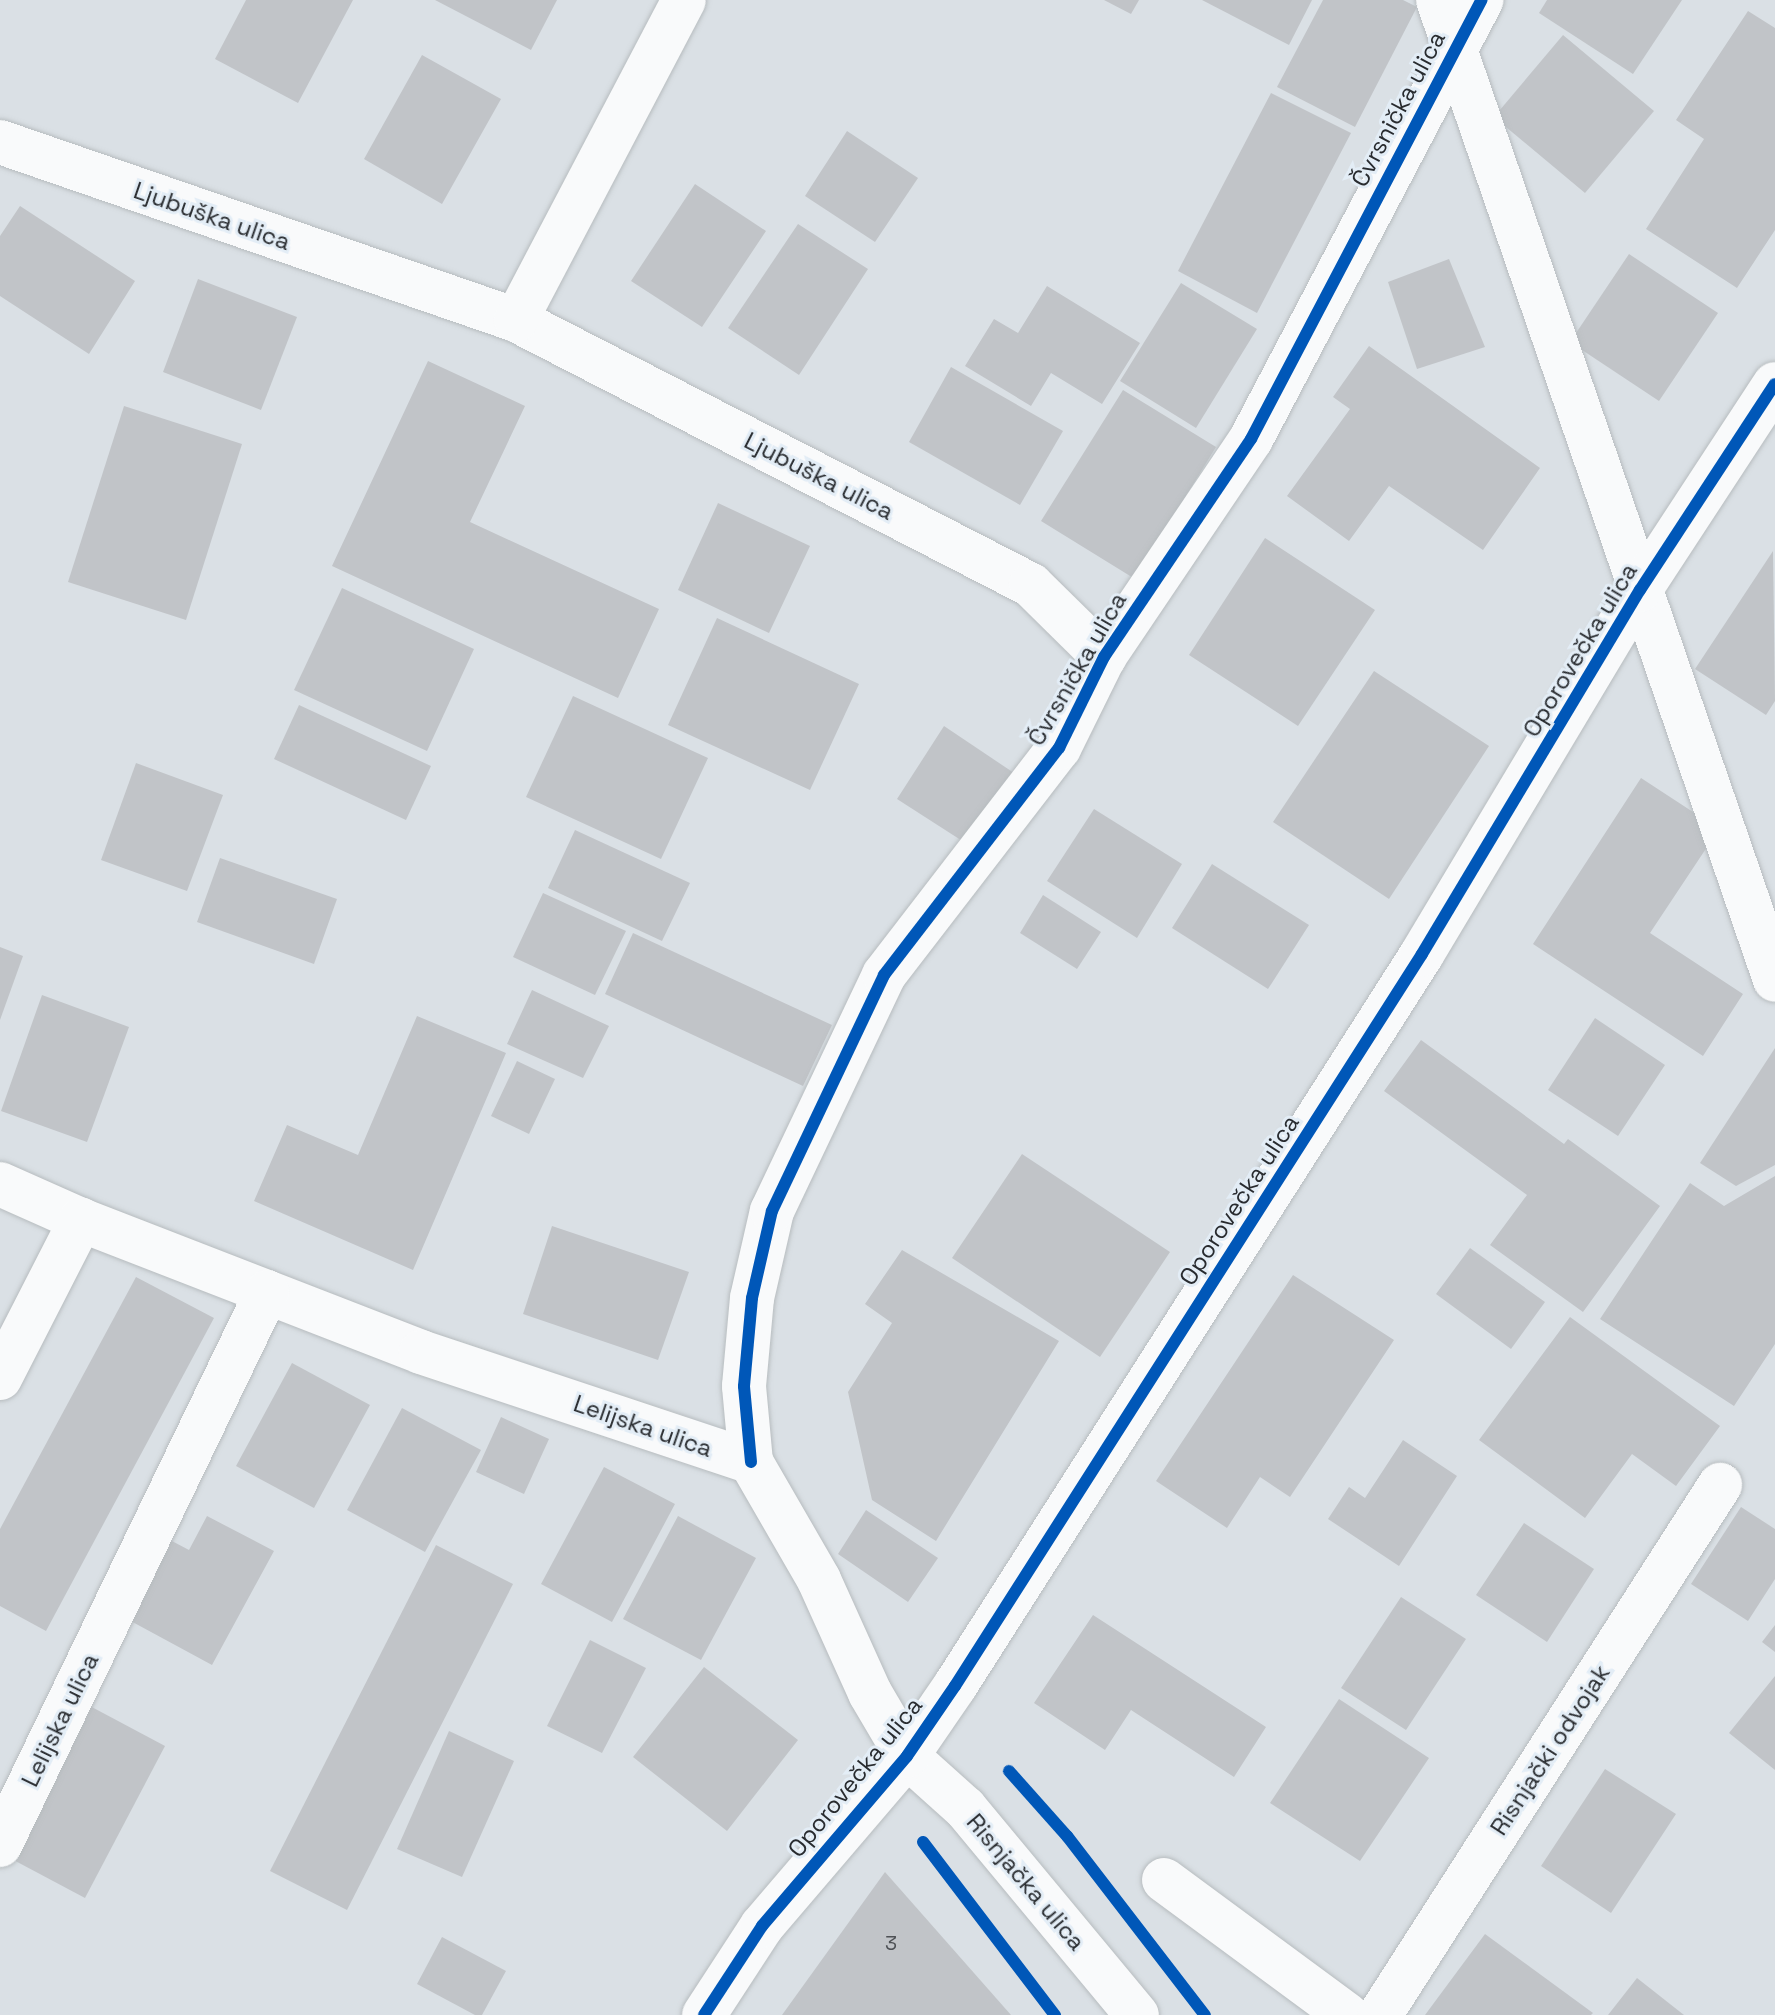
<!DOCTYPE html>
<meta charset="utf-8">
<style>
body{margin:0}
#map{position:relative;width:1775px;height:2015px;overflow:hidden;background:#dae0e5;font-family:"Space Grotesk",sans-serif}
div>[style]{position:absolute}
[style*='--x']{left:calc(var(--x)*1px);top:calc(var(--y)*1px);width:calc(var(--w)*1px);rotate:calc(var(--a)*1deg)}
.building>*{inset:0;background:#c1c4c8}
.roads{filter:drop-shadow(0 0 2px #b7bcbf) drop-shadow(0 0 2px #b7bcbf)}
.minor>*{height:44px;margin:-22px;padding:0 22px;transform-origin:22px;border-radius:22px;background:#f9fafb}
.cycleway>*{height:12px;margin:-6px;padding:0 6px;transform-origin:6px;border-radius:6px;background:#0057b8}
span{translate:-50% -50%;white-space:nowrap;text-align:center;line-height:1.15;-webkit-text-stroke:6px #e3edf6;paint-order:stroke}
.number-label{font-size:20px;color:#4e5155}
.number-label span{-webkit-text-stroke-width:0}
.street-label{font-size:24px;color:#282b2f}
</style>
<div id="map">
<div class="building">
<div style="clip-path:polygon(246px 0,353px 0,298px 103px,215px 59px)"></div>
<div style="clip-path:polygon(435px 0,557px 0,531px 50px)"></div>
<div style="clip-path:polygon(1104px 0,1139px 0,1131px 14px)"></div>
<div style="clip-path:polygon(1202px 0,1312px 0,1289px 45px)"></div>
<div style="clip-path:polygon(1323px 0,1403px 0,1417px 7px,1355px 127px,1277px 87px)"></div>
<div style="clip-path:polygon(1547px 0,1682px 0,1633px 74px,1539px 13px)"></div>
<div style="clip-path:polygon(1748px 11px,1775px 28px,1775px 230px,1737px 288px,1646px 229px,1704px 139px,1676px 120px)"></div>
<div style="clip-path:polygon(1563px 35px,1654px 111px,1585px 193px,1494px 117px)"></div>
<div style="clip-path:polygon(422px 55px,501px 99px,442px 204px,364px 159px)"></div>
<div style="clip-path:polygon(1271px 93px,1351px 133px,1257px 313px,1178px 271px)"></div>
<div style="clip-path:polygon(847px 131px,918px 178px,875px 242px,805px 196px)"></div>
<div style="clip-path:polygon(695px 184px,766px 231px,702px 327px,631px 281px)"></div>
<div style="clip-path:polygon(20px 206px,135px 281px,89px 354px,0 296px,0 236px)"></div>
<div style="clip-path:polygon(798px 224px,868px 269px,799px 375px,728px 328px)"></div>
<div style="clip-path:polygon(1629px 254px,1718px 313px,1659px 401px,1570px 342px)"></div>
<div style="clip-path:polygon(1449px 259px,1485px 347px,1417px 369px,1388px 282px)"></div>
<div style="clip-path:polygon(198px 279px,297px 317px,261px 410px,163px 372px)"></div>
<div style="clip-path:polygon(1181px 283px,1257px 329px,1196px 428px,1120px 381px)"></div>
<div style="clip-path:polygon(1047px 286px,1140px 343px,1102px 404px,1051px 373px,1031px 406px,965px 366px,994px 319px,1018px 333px)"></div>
<div style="clip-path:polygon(1369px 346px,1540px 468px,1483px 550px,1389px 486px,1349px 541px,1287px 496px,1350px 409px,1333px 397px)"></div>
<div style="clip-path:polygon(428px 361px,525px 406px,470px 522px,659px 609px,618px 698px,332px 566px)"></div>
<div style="clip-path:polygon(951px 367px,1063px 431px,1020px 505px,909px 442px)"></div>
<div style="clip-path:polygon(1123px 390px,1216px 447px,1135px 579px,1041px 521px)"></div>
<div style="clip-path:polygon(124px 406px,242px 444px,186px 620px,68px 582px)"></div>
<div style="clip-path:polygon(718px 503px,810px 546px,769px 633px,678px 590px)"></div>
<div style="clip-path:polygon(1265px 538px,1375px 610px,1298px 726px,1189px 655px)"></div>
<div style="clip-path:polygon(1773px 551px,1775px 701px,1766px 715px,1695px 669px)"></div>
<div style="clip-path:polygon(342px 588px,474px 649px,427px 751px,294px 690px)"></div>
<div style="clip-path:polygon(717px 618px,859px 684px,810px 790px,668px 725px)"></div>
<div style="clip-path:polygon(1374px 671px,1489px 746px,1389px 899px,1273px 822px)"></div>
<div style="clip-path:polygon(573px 696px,708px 758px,661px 859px,526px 797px)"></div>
<div style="clip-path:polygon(299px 705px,431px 766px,406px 820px,274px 759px)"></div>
<div style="clip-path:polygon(944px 726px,1014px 773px,967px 844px,897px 799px)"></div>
<div style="clip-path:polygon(136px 763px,223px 795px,187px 891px,101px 860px)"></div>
<div style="clip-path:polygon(1641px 778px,1719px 829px,1650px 933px,1743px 994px,1703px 1056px,1533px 944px)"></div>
<div style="clip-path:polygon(1094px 809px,1182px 864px,1137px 938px,1047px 881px)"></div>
<div style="clip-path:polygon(575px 830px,690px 883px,662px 941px,548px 888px)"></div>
<div style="clip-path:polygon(220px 858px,337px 899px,314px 964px,197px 922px)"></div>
<div style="clip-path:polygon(1212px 864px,1309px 925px,1268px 989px,1172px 928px)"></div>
<div style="clip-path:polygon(543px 893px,626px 931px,595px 995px,513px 957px)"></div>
<div style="clip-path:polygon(1043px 895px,1101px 932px,1077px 969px,1020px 933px)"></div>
<div style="clip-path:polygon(633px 933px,832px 1025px,803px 1086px,605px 994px)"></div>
<div style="clip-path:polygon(0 947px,23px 956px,0 1020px)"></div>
<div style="clip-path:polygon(532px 990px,609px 1026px,583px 1078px,507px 1044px)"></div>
<div style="clip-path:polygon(42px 995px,129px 1027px,87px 1142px,1px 1111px)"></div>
<div style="clip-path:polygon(417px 1016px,506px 1053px,413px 1270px,254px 1201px,287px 1125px,358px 1155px)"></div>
<div style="clip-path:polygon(1595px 1018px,1665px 1065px,1618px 1136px,1548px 1090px)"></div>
<div style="clip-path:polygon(1421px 1040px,1564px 1144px,1568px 1139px,1660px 1206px,1583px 1312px,1490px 1245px,1527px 1195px,1384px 1091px)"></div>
<div style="clip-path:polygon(1775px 1048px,1775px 1165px,1736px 1186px,1700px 1163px)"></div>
<div style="clip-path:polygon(517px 1061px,555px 1079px,529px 1134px,491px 1116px)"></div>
<div style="clip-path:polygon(1022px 1154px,1170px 1252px,1100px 1357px,952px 1258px)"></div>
<div style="clip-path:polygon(1775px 1176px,1775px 1344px,1734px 1406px,1600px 1319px,1690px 1183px,1724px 1206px)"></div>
<div style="clip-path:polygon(552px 1226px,689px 1272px,658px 1360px,523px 1314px)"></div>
<div style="clip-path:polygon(1470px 1248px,1545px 1302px,1511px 1349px,1436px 1294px)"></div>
<div style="clip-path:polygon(902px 1250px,1059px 1341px,936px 1541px,872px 1500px,848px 1392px,892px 1323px,865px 1304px)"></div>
<div style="clip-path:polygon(1293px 1275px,1394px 1340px,1290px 1497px,1260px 1477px,1227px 1528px,1156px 1481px)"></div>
<div style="clip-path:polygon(136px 1277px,214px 1318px,46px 1631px,0 1606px,0 1529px)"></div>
<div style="clip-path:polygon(1570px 1317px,1720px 1426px,1676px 1486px,1632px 1454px,1585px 1518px,1479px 1440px)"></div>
<div style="clip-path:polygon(292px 1363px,370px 1405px,314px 1508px,236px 1466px)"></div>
<div style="clip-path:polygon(402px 1408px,481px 1450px,425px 1552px,347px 1510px)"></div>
<div style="clip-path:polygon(501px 1417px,549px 1439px,524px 1494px,476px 1472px)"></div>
<div style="clip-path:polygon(1403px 1440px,1457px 1476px,1399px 1566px,1328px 1519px,1349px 1487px,1365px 1498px)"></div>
<div style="clip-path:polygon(604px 1467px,675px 1504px,612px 1622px,541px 1584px)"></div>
<div style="clip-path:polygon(1741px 1507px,1775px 1529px,1775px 1579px,1748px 1621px,1691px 1584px)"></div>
<div style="clip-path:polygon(866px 1510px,938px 1558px,908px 1602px,838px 1554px)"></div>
<div style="clip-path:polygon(207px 1516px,274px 1551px,212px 1665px,127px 1619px,170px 1540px,189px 1550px)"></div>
<div style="clip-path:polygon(678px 1516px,756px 1558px,701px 1660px,623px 1619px)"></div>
<div style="clip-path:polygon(1524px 1523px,1594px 1569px,1547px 1642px,1476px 1595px)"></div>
<div style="clip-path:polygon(436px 1545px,513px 1584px,347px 1910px,270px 1871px)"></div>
<div style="clip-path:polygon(1401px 1597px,1466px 1639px,1406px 1730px,1341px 1688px)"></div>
<div style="clip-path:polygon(1093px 1615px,1266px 1727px,1234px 1777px,1131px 1710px,1105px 1750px,1034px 1703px)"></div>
<div style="clip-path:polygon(1775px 1625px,1775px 1652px,1762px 1642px)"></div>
<div style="clip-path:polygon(590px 1640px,646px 1668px,602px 1753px,547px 1726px)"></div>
<div style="clip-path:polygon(704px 1667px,798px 1740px,727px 1831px,633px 1757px)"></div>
<div style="clip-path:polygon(1775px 1676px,1775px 1770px,1729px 1733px)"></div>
<div style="clip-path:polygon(1339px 1699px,1429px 1758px,1360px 1861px,1270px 1803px)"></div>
<div style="clip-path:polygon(88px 1705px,165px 1746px,85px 1898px,6px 1856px)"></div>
<div style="clip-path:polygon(449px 1731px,514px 1761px,462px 1877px,397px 1849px)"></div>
<div style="clip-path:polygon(1605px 1769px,1676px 1814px,1611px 1913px,1541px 1866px)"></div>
<div style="clip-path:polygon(885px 1872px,1011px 2015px,782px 2015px)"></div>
<div style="clip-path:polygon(1485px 1934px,1593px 2013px,1591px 2015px,1425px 2015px)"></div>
<div style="clip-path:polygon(442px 1937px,506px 1971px,482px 2015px,475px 2015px,417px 1984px)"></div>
<div style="clip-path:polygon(1637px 1978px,1684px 2015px,1608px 2015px)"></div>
</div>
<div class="roads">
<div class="minor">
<div style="--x:1438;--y:0;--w:1036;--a:71.02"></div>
<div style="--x:0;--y:142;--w:546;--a:19.03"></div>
<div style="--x:516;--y:320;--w:579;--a:27.23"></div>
<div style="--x:1031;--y:585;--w:103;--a:44.6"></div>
<div style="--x:516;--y:320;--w:361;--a:-62.3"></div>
<div style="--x:0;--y:1184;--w:89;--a:24"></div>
<div style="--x:81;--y:1220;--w:365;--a:21.2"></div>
<div style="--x:421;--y:1352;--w:348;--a:18.4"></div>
<div style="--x:751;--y:1462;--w:136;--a:60"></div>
<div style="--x:819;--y:1580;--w:124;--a:65.7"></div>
<div style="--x:870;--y:1693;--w:73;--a:59.6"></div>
<div style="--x:907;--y:1756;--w:78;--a:41.9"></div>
<div style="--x:965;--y:1808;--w:269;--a:50.3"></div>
<div style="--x:0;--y:1378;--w:178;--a:-62.9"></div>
<div style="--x:751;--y:1462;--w:76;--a:-95.3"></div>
<div style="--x:744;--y:1386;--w:88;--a:-84.8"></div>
<div style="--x:752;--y:1298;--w:89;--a:-77.1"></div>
<div style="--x:772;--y:1211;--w:261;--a:-64.6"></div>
<div style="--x:884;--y:975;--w:287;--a:-52.4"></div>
<div style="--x:1059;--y:748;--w:102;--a:-63.7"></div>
<div style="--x:1104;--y:657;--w:263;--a:-56"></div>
<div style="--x:1251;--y:439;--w:496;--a:-62.3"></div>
<div style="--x:0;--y:1845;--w:614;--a:-64.23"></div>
<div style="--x:1164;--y:1880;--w:227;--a:36.4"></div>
<div style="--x:704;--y:2015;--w:106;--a:-56.9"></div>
<div style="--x:762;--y:1926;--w:223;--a:-49.5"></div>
<div style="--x:907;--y:1756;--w:85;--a:-55.6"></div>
<div style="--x:955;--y:1686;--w:868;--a:-57.46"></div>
<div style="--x:1422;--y:954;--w:424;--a:-59.1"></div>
<div style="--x:1640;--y:590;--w:246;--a:-56.8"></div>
<div style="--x:1380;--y:2015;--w:630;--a:-57.32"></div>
</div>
</div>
<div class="cycleway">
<div style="--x:751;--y:1462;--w:76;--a:-95.3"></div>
<div style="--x:744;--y:1386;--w:88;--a:-84.8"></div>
<div style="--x:752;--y:1298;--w:89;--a:-77.1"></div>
<div style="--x:772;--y:1211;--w:261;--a:-64.6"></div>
<div style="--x:884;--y:975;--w:287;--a:-52.4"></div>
<div style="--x:1059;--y:748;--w:102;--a:-63.7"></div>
<div style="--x:1104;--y:657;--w:263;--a:-56"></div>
<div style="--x:1251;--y:439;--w:496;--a:-62.3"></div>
<div style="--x:1009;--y:1771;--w:87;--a:48.3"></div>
<div style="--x:1067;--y:1836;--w:226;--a:52.4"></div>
<div style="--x:923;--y:1842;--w:218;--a:52.7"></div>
<div style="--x:704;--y:2015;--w:106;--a:-56.9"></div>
<div style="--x:762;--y:1926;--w:223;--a:-49.5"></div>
<div style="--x:907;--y:1756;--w:85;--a:-55.6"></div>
<div style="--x:955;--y:1686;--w:868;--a:-57.46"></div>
<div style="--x:1422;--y:954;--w:424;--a:-59.1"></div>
<div style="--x:1640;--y:590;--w:246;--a:-56.8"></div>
</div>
<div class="number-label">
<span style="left:891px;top:1943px">3</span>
</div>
<div class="street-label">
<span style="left:1398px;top:109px;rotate:-62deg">Čvrsnička ulica</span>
<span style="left:212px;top:216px;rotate:19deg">Ljubuška ulica</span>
<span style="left:819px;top:476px;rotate:27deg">Ljubuška ulica</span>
<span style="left:1580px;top:650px;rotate:-59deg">Oporovečka ulica</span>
<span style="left:1077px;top:669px;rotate:-60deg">Čvrsnička ulica</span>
<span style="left:1239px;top:1200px;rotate:-57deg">Oporovečka ulica</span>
<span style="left:643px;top:1426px;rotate:19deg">Lelijska ulica</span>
<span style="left:60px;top:1720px;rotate:-64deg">Lelijska ulica</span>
<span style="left:1550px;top:1750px;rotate:-57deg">Risnjački odvojak</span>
<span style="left:855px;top:1777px;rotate:-51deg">Oporovečka ulica</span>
<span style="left:1026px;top:1882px;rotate:50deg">Risnjačka ulica</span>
</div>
</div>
